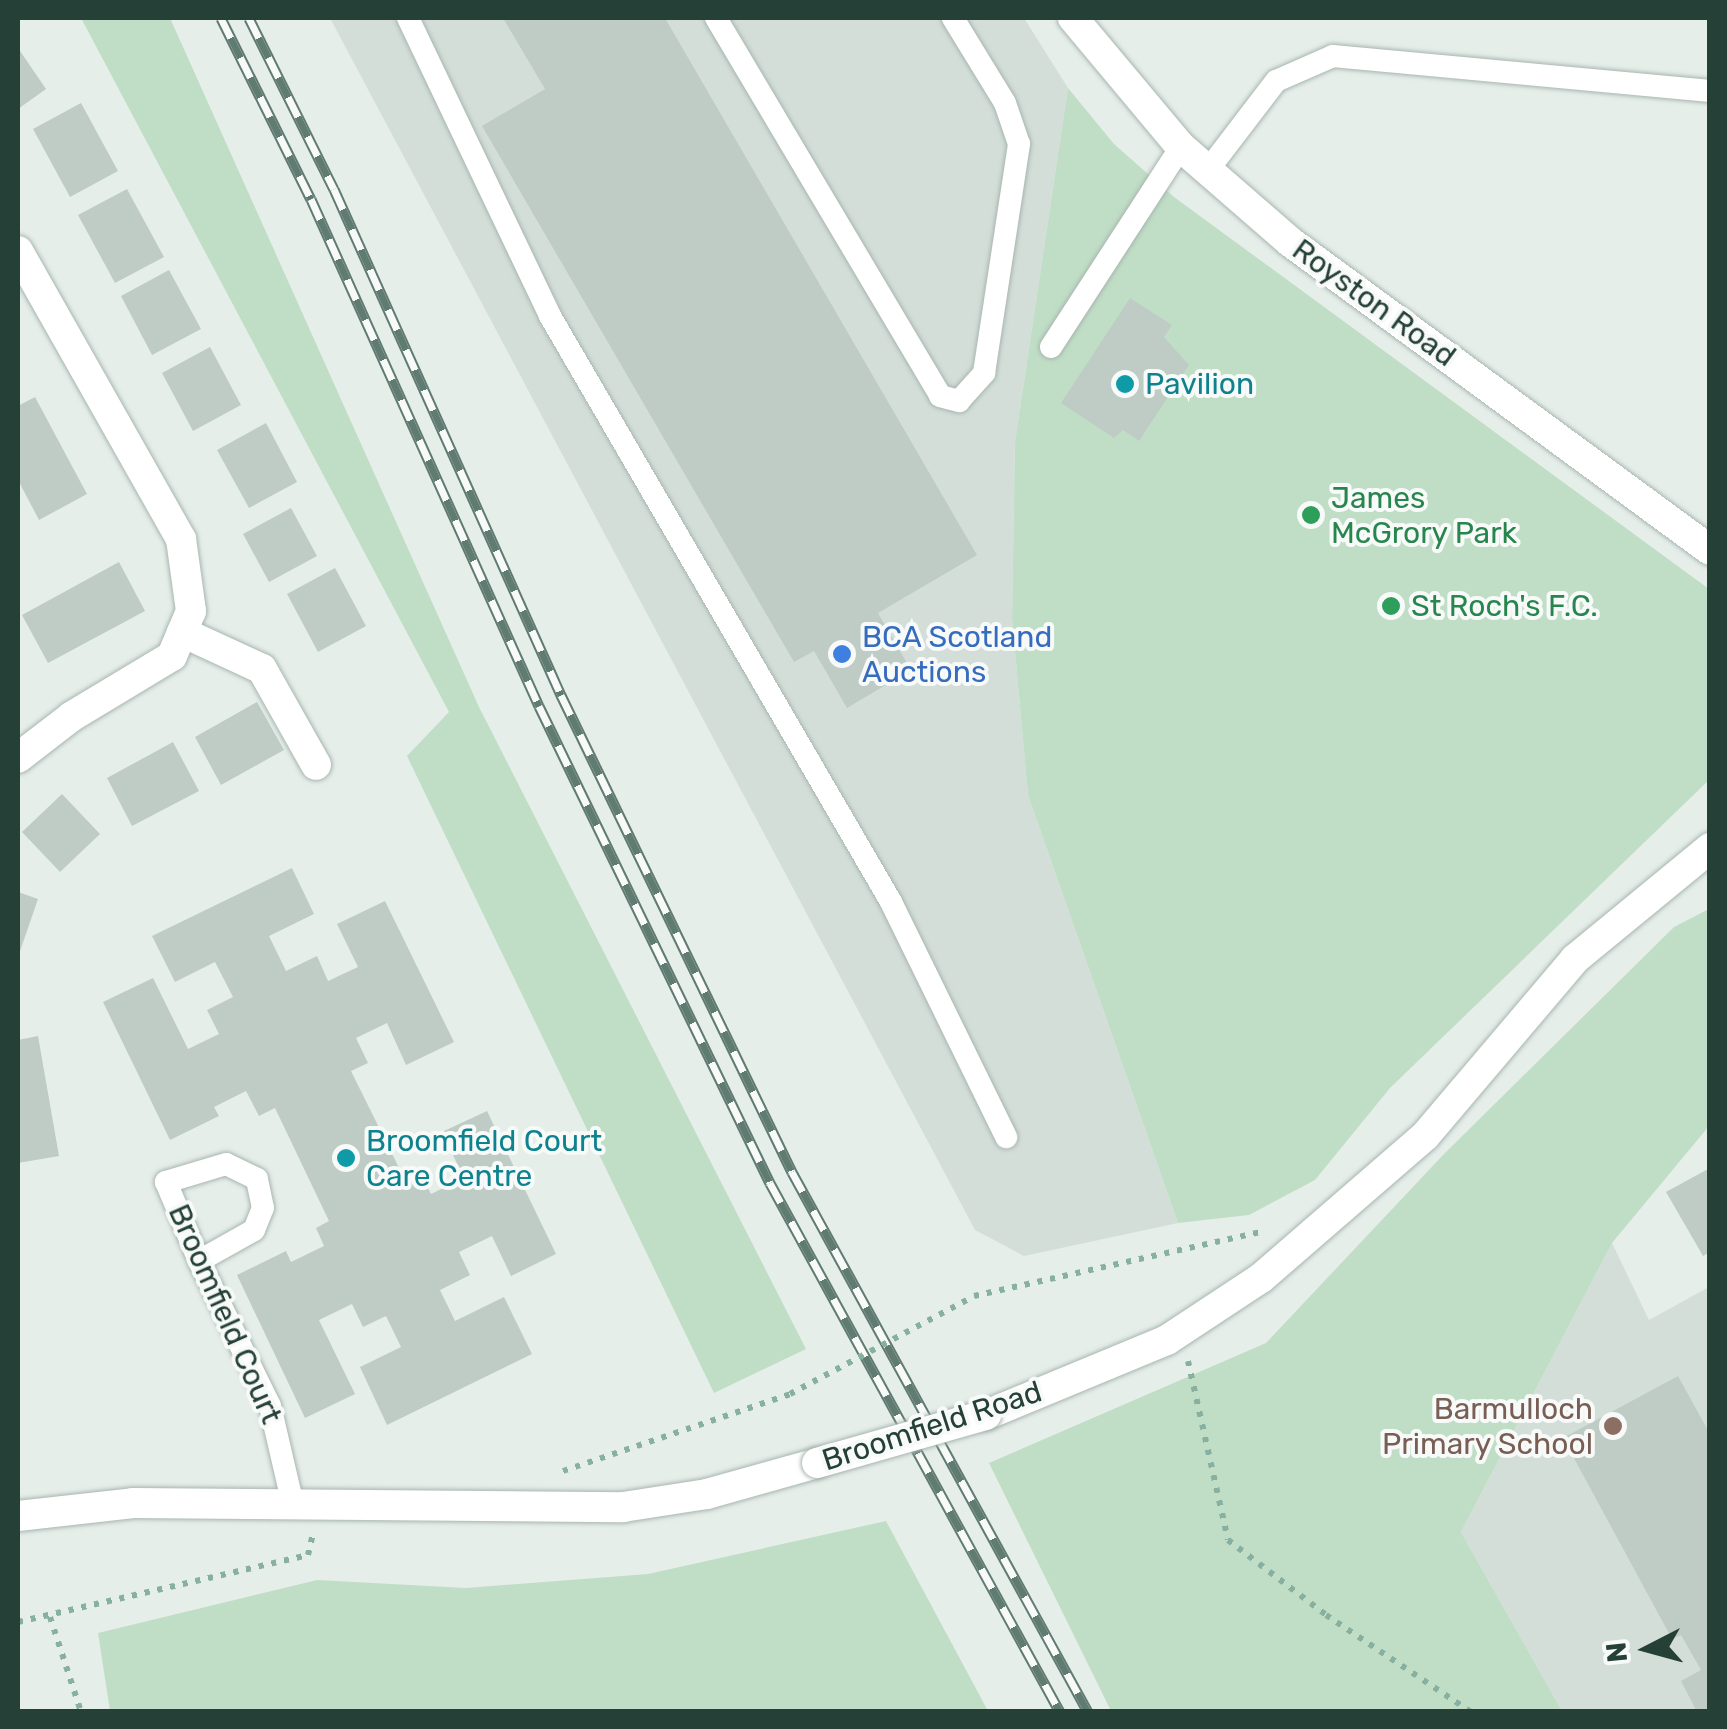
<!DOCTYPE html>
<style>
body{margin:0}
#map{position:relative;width:1727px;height:1729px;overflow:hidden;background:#e6eeea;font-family:Rubik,sans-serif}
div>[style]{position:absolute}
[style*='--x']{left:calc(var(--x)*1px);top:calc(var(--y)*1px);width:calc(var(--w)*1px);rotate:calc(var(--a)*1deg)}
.built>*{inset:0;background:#d4ded9}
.green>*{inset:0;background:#c0dec6}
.building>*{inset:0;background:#beccc5}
.path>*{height:6px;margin-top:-3px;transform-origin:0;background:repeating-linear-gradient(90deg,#88b0a0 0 5px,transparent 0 13px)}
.roads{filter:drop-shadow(0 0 2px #a8b6b0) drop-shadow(0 0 2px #a8b6b0)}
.service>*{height:22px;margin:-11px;padding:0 11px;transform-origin:11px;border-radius:11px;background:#fff}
.minor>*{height:30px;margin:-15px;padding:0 15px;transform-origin:15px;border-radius:15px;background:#fff}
.tertiary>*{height:30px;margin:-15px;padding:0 15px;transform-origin:15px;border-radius:15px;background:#fff}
.rail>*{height:11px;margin-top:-5.5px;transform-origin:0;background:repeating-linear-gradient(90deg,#f7faf8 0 22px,#607b71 0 44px);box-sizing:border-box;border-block:2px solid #607b71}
.path-bridge>*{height:6px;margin-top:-3px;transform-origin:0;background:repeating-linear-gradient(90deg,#88b0a0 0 5px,transparent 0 13px)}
.bridges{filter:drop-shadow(0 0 2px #a8b6b0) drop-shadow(0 0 2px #a8b6b0)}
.tertiary-bridge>*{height:30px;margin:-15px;padding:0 15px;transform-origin:15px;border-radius:15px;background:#fff}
.dots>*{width:28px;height:28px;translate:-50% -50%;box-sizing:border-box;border:5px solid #f7faf8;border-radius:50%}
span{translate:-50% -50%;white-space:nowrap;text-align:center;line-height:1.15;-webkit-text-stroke:8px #f7faf8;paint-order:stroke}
.street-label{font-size:30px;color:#254036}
.culture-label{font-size:30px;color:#0d838f}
.left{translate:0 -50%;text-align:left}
.leisure-label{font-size:30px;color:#27864d}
.shop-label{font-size:30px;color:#366cbe}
.education-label{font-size:30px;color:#785e54}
.right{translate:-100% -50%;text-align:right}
.frame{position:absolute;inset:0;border:20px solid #254036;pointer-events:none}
.north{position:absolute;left:1597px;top:1599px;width:100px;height:100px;-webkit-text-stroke:8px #f7faf8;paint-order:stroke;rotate:264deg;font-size:28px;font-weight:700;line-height:40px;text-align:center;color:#254036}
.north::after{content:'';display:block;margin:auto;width:35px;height:45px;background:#254036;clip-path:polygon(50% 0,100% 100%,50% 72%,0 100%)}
</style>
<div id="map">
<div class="built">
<div style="clip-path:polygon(330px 18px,1024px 18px,1068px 88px,1015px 442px,1012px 618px,1028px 795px,1178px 1223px,1024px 1256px,975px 1230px)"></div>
<div style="clip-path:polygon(1612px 1243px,1649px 1320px,1709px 1287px,1709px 1711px,1562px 1711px,1461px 1532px)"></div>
</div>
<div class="green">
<div style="clip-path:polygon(81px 18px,170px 18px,479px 707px,806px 1349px,714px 1393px,407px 756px,449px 712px)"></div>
<div style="clip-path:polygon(1068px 88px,1114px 144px,1174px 197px,1709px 589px,1709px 780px,1390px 1088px,1315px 1180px,1249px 1215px,1178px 1223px,1028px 795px,1012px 618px,1015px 442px)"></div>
<div style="clip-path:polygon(1709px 909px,1709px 1126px,1612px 1243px,1461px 1532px,1562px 1711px,1111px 1711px,989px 1463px,1266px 1343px,1443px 1155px,1674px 927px)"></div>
<div style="clip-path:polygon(886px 1521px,988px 1711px,110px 1711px,98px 1633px,317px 1580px,466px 1588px,648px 1574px)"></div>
</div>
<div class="building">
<div style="clip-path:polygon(503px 18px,665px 18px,977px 555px,878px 613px,911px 670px,847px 708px,814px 651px,794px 662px,482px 126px,545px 89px)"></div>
<div style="clip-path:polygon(18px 48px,46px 89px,18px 109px)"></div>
<div style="clip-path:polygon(81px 103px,118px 171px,70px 197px,33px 129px)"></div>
<div style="clip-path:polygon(127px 189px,164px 257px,115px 283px,78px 215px)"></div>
<div style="clip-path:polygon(169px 270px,201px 329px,152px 355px,121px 296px)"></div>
<div style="clip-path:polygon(1130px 298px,1172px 325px,1164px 337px,1189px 365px,1139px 441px,1123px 430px,1114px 438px,1061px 403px)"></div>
<div style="clip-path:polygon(210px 347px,241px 405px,193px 431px,162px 373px)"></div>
<div style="clip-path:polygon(35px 397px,87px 494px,39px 520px,18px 480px,18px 406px)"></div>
<div style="clip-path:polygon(266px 423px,297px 482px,249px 508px,217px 450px)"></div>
<div style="clip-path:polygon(291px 508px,317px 556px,269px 582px,243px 534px)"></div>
<div style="clip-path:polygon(119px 562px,145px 611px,48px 663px,22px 615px)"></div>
<div style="clip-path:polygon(335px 568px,366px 626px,318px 652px,287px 594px)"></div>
<div style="clip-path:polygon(257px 702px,284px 750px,221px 785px,195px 737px)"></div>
<div style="clip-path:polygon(173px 742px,199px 791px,132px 826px,107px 778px)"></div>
<div style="clip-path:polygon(62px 794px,100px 834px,60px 872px,22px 832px)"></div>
<div style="clip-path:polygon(292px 868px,314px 914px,269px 936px,286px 971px,317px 956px,328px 981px,358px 967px,337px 924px,385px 901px,454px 1042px,406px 1065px,387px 1023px,356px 1038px,368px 1063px,351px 1071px,407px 1184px,422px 1176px,431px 1194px,464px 1178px,442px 1132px,487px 1111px,556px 1254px,511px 1276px,492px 1236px,459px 1252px,470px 1275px,440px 1290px,455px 1321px,504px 1297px,532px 1354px,387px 1425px,360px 1367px,401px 1347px,386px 1316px,363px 1327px,352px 1304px,319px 1320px,355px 1394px,305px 1418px,237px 1275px,286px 1251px,291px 1262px,324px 1246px,316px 1228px,329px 1221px,275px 1108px,259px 1116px,246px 1091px,214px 1107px,219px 1116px,170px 1140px,103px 1002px,153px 978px,188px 1049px,219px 1034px,207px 1010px,233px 997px,215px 962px,175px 982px,152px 936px)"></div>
<div style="clip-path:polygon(18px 892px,38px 899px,18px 957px)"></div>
<div style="clip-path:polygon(38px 1036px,59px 1156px,18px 1163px,18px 1040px)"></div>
<div style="clip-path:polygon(1708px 1169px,1710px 1252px,1703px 1256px,1666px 1192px)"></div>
<div style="clip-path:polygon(1678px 1376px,1710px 1434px,1710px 1712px,1697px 1712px,1681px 1681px,1701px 1670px,1681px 1635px,1672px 1639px,1563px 1438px)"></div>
</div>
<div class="path">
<div style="--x:974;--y:1296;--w:293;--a:-12.6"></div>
<div style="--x:1188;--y:1361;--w:183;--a:77.4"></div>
<div style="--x:1228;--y:1540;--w:123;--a:37.4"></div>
<div style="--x:1326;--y:1615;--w:174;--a:33.8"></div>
<div style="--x:563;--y:1471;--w:240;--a:-18.7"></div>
<div style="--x:50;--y:1617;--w:100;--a:71.9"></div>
<div style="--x:18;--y:1622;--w:298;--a:-13"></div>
<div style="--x:308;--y:1555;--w:23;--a:-77"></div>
</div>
<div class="roads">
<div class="service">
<div style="--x:408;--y:18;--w:330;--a:64.5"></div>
<div style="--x:550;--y:316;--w:678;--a:59.8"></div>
<div style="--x:891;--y:902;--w:262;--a:63.9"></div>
<div style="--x:716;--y:18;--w:439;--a:59.3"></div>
<div style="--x:940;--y:396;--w:20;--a:15"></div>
<div style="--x:959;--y:401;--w:38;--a:-48"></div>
<div style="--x:984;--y:373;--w:232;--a:-81.3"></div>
<div style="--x:1019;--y:144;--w:43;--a:-108.9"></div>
<div style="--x:1005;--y:103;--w:100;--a:-121.5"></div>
<div style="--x:1208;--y:170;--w:112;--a:-52.6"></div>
<div style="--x:1276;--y:81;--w:62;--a:-23.7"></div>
<div style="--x:1333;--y:56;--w:379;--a:5.3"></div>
<div style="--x:1051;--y:347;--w:239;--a:-57"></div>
<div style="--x:199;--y:1261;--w:63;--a:-29.4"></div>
<div style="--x:254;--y:1230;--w:24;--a:-68"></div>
<div style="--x:263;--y:1208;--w:30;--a:-102"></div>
<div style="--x:257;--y:1179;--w:34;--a:-154"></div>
<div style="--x:226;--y:1164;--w:63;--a:163.3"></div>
<div style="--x:166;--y:1182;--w:86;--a:67.3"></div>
<div style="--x:199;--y:1261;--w:161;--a:63.9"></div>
<div style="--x:270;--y:1406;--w:102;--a:76.9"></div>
</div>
<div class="minor">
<div style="--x:18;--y:251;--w:331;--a:60.5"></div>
<div style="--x:181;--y:539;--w:73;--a:82.1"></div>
<div style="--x:191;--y:611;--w:49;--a:112.9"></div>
<div style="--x:172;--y:656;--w:118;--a:148.9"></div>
<div style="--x:71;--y:717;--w:67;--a:142.3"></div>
<div style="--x:182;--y:632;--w:88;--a:24.8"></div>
<div style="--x:262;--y:669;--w:110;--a:60.6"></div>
</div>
<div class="tertiary">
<div style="--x:1073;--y:18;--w:168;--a:50.1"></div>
<div style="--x:1181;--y:147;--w:143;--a:41"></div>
<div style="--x:1289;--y:241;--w:522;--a:36.28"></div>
<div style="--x:986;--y:1415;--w:196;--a:-22.5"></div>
<div style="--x:1167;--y:1340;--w:113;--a:-33.4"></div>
<div style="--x:1261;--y:1278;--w:217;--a:-40.9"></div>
<div style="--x:1425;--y:1136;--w:232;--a:-49.7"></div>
<div style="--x:1575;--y:959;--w:175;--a:-39.4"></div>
<div style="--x:18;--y:1516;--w:116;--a:-6.4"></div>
<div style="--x:133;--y:1503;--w:490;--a:0.5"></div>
<div style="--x:623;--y:1507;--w:85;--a:-8.8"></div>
<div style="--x:707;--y:1494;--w:114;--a:-15.7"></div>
</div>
</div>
<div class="rail">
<div style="--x:221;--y:18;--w:202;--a:63.6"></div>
<div style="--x:311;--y:199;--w:556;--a:65.79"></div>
<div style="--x:539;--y:706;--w:530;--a:64.16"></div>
<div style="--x:770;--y:1183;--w:603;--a:61.27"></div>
<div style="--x:249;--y:18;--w:191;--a:63.6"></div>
<div style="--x:334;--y:189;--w:555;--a:65.84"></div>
<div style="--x:561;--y:695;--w:530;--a:64.16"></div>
<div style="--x:792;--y:1172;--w:616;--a:61.27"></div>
</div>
<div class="path-bridge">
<div style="--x:790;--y:1394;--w:208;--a:-28"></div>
</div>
<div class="bridges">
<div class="tertiary-bridge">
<div style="--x:817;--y:1463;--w:176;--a:-15.9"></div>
</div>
</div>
<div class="dots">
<div style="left:1125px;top:384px;background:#0f9aa8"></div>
<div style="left:1311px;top:515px;background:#2e9e5b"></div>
<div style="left:1391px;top:606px;background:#2e9e5b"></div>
<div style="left:842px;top:654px;background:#3f7fe0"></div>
<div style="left:346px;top:1158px;background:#0f9aa8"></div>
<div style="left:1613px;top:1426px;background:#8d6e63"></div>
</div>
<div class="street-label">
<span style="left:1374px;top:303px;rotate:36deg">Royston Road</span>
<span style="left:225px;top:1314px;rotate:66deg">Broomfield Court</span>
<span style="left:932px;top:1426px;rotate:-18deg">Broomfield Road</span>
</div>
<div class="culture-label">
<span class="left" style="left:1145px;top:384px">Pavilion</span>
<span class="left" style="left:366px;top:1158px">Broomfield Court<br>Care Centre</span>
</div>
<div class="leisure-label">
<span class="left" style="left:1331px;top:515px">James<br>McGrory Park</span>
<span class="left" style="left:1411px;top:606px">St Roch's F.C.</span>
</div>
<div class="shop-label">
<span class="left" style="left:862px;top:654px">BCA Scotland<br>Auctions</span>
</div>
<div class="education-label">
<span class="right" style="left:1593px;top:1426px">Barmulloch<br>Primary School</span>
</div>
<div class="frame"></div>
<div class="north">N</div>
</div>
